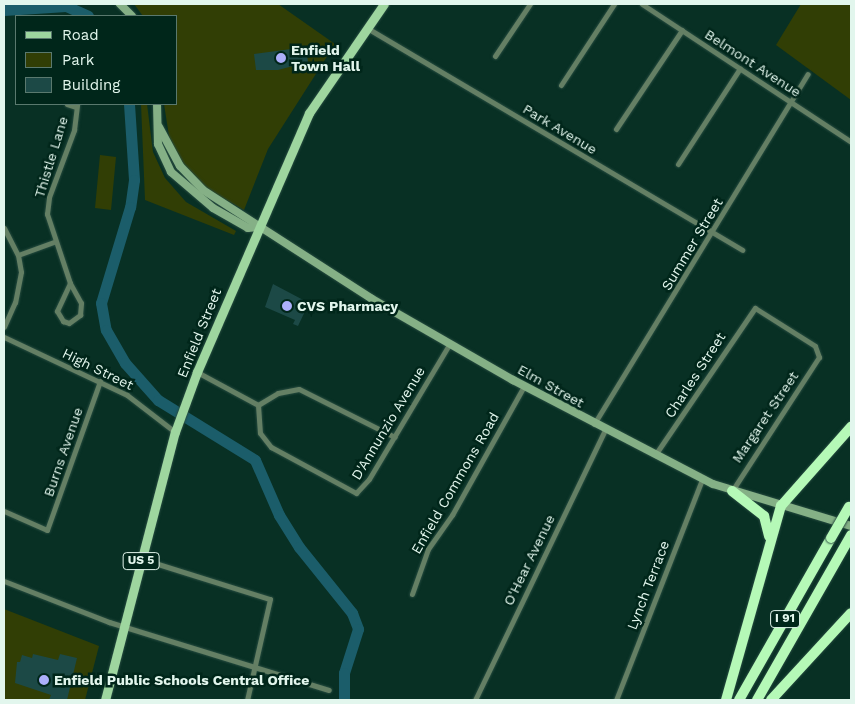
<!DOCTYPE html>
<style>
body{margin:0}
#map{position:relative;width:855px;height:704px;overflow:hidden;background:#083024;font-family:"Work Sans",sans-serif}
div>[style]{position:absolute}
[style*='--x']{left:calc(var(--x)*1px);top:calc(var(--y)*1px);width:calc(var(--w)*1px);rotate:calc(var(--a)*1deg)}
.green>*{inset:0;background:#313e05}
.river>*{height:11px;margin:-5.5px;padding:0 5.5px;transform-origin:5.5px;border-radius:5.5px;background:#1b5d6a}
.building>*{inset:0;background:#1c4946}
.roads{filter:drop-shadow(0 0 1px #274c40) drop-shadow(0 0 1px #274c40)}
.street>*{height:5px;margin:-2.5px;padding:0 2.5px;transform-origin:2.5px;border-radius:2.5px;background:#647f64}
.secondary>*{height:8px;margin:-4px;padding:0 4px;transform-origin:4px;border-radius:4px;background:#85b086}
.primary>*{height:9px;margin:-4.5px;padding:0 4.5px;transform-origin:4.5px;border-radius:4.5px;background:#9ed69f}
.highway>*{height:10px;margin:-5px;padding:0 5px;transform-origin:5px;border-radius:5px;background:#b5f9b7}
.bridges{filter:drop-shadow(0 0 1px #274c40) drop-shadow(0 0 1px #274c40)}
.highway-bridge>*{height:10px;margin:-5px;padding:0 5px;transform-origin:5px;border-radius:5px;background:#b5f9b7}
.dots>*{width:14px;height:14px;translate:-50% -50%;box-sizing:border-box;border:2px solid #00261a;border-radius:50%}
span{translate:-50% -50%;white-space:nowrap;text-align:center;line-height:1.15;-webkit-text-stroke:5px #00261a;paint-order:stroke}
.shield-label span{padding:1px 4px;background:#00261a;border:1px solid;border-radius:4px;-webkit-text-stroke-width:0}
.shield-label{font-size:12px;color:#e2f6ed;font-weight:700}
.poi-label{font-size:14px;color:#e2f6ed;font-weight:700}
.left{translate:0 -50%;text-align:left}
.street-label{font-size:14px;color:#e2f6ed}
.frame{position:absolute;inset:0;border:5px solid #e2f6ed;pointer-events:none}
.legend{position:absolute;left:15px;top:15px;width:162px;height:90px;box-sizing:border-box;background:#00261a;border:1px solid #5a796e;margin:0;padding:6px 9px;list-style:none;font-size:15px;color:#e2f6ed}
.legend li{display:flex;align-items:center;gap:10px;height:25px}
.legend b{width:25px;border:1px solid #5a796e}
</style>
<div id="map">
<div class="green">
<div style="clip-path:polygon(134px 4px,278px 4px,335px 44px,268px 149px,244px 210px,207px 189px,183px 166px,169px 136px,164px 104px,176px 104px,176px 16px,143px 16px)"></div>
<div style="clip-path:polygon(801px 4px,851px 4px,851px 100px,776px 45px)"></div>
<div style="clip-path:polygon(141px 104px,147px 104px,153px 152px,165px 178px,186px 202px,236px 231px,234px 235px,145px 200px)"></div>
<div style="clip-path:polygon(100px 155px,116px 157px,111px 210px,95px 208px)"></div>
<div style="clip-path:polygon(4px 609px,99px 646px,85px 700px,4px 700px)"></div>
</div>
<div class="river">
<div style="--x:4;--y:10;--w:62;--a:-3.7"></div>
<div style="--x:66;--y:6;--w:24;--a:24"></div>
<div style="--x:129;--y:104;--w:76;--a:86.2"></div>
<div style="--x:134;--y:180;--w:27;--a:98"></div>
<div style="--x:130;--y:207;--w:100;--a:106.8"></div>
<div style="--x:101;--y:303;--w:27;--a:80"></div>
<div style="--x:106;--y:330;--w:38;--a:60"></div>
<div style="--x:125;--y:363;--w:50;--a:48.3"></div>
<div style="--x:158;--y:400;--w:114;--a:31.7"></div>
<div style="--x:255;--y:460;--w:60;--a:66.4"></div>
<div style="--x:279;--y:515;--w:38;--a:58"></div>
<div style="--x:299;--y:547;--w:85;--a:51.2"></div>
<div style="--x:352;--y:613;--w:17;--a:69"></div>
<div style="--x:358;--y:629;--w:46;--a:107.7"></div>
<div style="--x:344;--y:673;--w:27;--a:90"></div>
</div>
<div class="building">
<div style="clip-path:polygon(306px 47px,308px 62px,278px 70px,256px 70px,254px 54px)"></div>
<div style="clip-path:polygon(273px 284px,309px 303px,298px 326px,293px 324px,295px 320px,265px 307px)"></div>
<div style="clip-path:polygon(33px 654px,58px 660px,60px 654px,77px 658px,67px 700px,49px 700px,51px 695px,15px 683px,17px 662px,20px 662px,22px 655px,32px 658px)"></div>
</div>
<div class="roads">
<div class="street">
<div style="--x:642;--y:4;--w:250;--a:33.4"></div>
<div style="--x:367;--y:28;--w:436;--a:30.6"></div>
<div style="--x:495;--y:56;--w:63;--a:-56.1"></div>
<div style="--x:561;--y:85;--w:97;--a:-56.8"></div>
<div style="--x:67;--y:104;--w:9;--a:18"></div>
<div style="--x:616;--y:129;--w:119;--a:-56.3"></div>
<div style="--x:678;--y:164;--w:114;--a:-57.1"></div>
<div style="--x:4;--y:228;--w:30;--a:63"></div>
<div style="--x:18;--y:255;--w:17;--a:80"></div>
<div style="--x:21;--y:272;--w:31;--a:101"></div>
<div style="--x:15;--y:302;--w:27;--a:114"></div>
<div style="--x:18;--y:255;--w:38;--a:-20"></div>
<div style="--x:70;--y:283;--w:31;--a:115"></div>
<div style="--x:57;--y:311;--w:12;--a:59"></div>
<div style="--x:63;--y:321;--w:6;--a:18"></div>
<div style="--x:69;--y:323;--w:14;--a:-36"></div>
<div style="--x:80;--y:315;--w:12;--a:-85"></div>
<div style="--x:81;--y:303;--w:23;--a:-119"></div>
<div style="--x:70;--y:283;--w:73;--a:-108.4"></div>
<div style="--x:47;--y:214;--w:17;--a:-83"></div>
<div style="--x:49;--y:197;--w:72;--a:-69.5"></div>
<div style="--x:74;--y:130;--w:26;--a:-83"></div>
<div style="--x:4;--y:337;--w:136;--a:25.2"></div>
<div style="--x:127;--y:395;--w:61;--a:37.6"></div>
<div style="--x:197;--y:372;--w:69;--a:28.4"></div>
<div style="--x:258;--y:405;--w:28;--a:86"></div>
<div style="--x:260;--y:433;--w:18;--a:52"></div>
<div style="--x:271;--y:447;--w:97;--a:28.4"></div>
<div style="--x:356;--y:493;--w:19;--a:-47"></div>
<div style="--x:369;--y:479;--w:158;--a:-59.2"></div>
<div style="--x:258;--y:405;--w:23;--a:-31"></div>
<div style="--x:278;--y:393;--w:21;--a:-11"></div>
<div style="--x:299;--y:389;--w:107;--a:26.6"></div>
<div style="--x:594;--y:424;--w:410;--a:-58.6"></div>
<div style="--x:655;--y:455;--w:178;--a:-55.8"></div>
<div style="--x:755;--y:308;--w:71;--a:32.3"></div>
<div style="--x:815;--y:346;--w:12;--a:70"></div>
<div style="--x:819;--y:357;--w:160;--a:123"></div>
<div style="--x:4;--y:511;--w:47;--a:23.8"></div>
<div style="--x:47;--y:530;--w:158;--a:-70.4"></div>
<div style="--x:142;--y:559;--w:134;--a:17.4"></div>
<div style="--x:270;--y:599;--w:104;--a:102.8"></div>
<div style="--x:4;--y:581;--w:113;--a:21.3"></div>
<div style="--x:109;--y:622;--w:230;--a:17.2"></div>
<div style="--x:412;--y:594;--w:48;--a:-70.4"></div>
<div style="--x:428;--y:549;--w:42;--a:-54.8"></div>
<div style="--x:452;--y:515;--w:148;--a:-60.8"></div>
<div style="--x:475;--y:700;--w:300;--a:-64.3"></div>
<div style="--x:616;--y:700;--w:237;--a:-68.7"></div>
</div>
<div class="secondary">
<div style="--x:120;--y:4;--w:17;--a:45"></div>
<div style="--x:157;--y:104;--w:40;--a:88.6"></div>
<div style="--x:158;--y:144;--w:31;--a:65"></div>
<div style="--x:171;--y:172;--w:55;--a:40.6"></div>
<div style="--x:213;--y:208;--w:40;--a:29.7"></div>
<div style="--x:248;--y:228;--w:9;--a:-6"></div>
<div style="--x:159;--y:127;--w:44;--a:61.7"></div>
<div style="--x:180;--y:166;--w:33;--a:46"></div>
<div style="--x:203;--y:190;--w:201;--a:32.8"></div>
<div style="--x:372;--y:299;--w:163;--a:29.9"></div>
<div style="--x:513;--y:380;--w:225;--a:27.5"></div>
<div style="--x:713;--y:484;--w:144;--a:16.9"></div>
</div>
<div class="primary">
<div style="--x:105;--y:700;--w:277;--a:-75.4"></div>
<div style="--x:175;--y:432;--w:64;--a:-69.9"></div>
<div style="--x:197;--y:372;--w:282;--a:-66.6"></div>
<div style="--x:309;--y:113;--w:132;--a:-55.5"></div>
</div>
<div class="highway">
<div style="--x:732;--y:491;--w:41;--a:38"></div>
<div style="--x:764;--y:516;--w:21;--a:76"></div>
<div style="--x:726;--y:700;--w:202;--a:-74.2"></div>
<div style="--x:781;--y:506;--w:106;--a:-48.5"></div>
<div style="--x:739;--y:700;--w:186;--a:-60.4"></div>
<div style="--x:757;--y:700;--w:190;--a:-60.3"></div>
<div style="--x:771;--y:700;--w:118;--a:-47.4"></div>
</div>
</div>
<div class="bridges">
<div class="highway-bridge">
<div style="--x:831;--y:538;--w:36;--a:-60"></div>
</div>
</div>
<div class="dots">
<div style="left:281px;top:58px;background:#acaffb"></div>
<div style="left:287px;top:306px;background:#acaffb"></div>
<div style="left:44px;top:680px;background:#acaffb"></div>
</div>
<div class="shield-label">
<span style="left:141px;top:561px">US 5</span>
<span style="left:785px;top:619px">I 91</span>
</div>
<div class="poi-label">
<span class="left" style="left:291px;top:58px">Enfield<br>Town Hall</span>
<span class="left" style="left:297px;top:306px">CVS Pharmacy</span>
<span class="left" style="left:54px;top:680px">Enfield Public Schools Central Office</span>
</div>
<div class="street-label">
<span style="left:753px;top:63px;rotate:33deg">Belmont Avenue</span>
<span style="left:560px;top:129px;rotate:31deg">Park Avenue</span>
<span style="left:51px;top:157px;rotate:-73deg">Thistle Lane</span>
<span style="left:692px;top:244px;rotate:-59deg">Summer Street</span>
<span style="left:199px;top:333px;rotate:-68deg">Enfield Street</span>
<span style="left:98px;top:369px;rotate:26deg">High Street</span>
<span style="left:695px;top:375px;rotate:-57deg">Charles Street</span>
<span style="left:551px;top:386px;rotate:29deg">Elm Street</span>
<span style="left:765px;top:417px;rotate:-56deg">Margaret Street</span>
<span style="left:388px;top:423px;rotate:-59deg">D'Annunzio Avenue</span>
<span style="left:63px;top:452px;rotate:-71deg">Burns Avenue</span>
<span style="left:455px;top:483px;rotate:-60deg">Enfield Commons Road</span>
<span style="left:529px;top:560px;rotate:-64deg">O'Hear Avenue</span>
<span style="left:648px;top:585px;rotate:-69deg">Lynch Terrace</span>
</div>
<div class="frame"></div>
<ul class="legend">
<li><b style="height:6px;background:#9ed69f"></b>Road</li>
<li><b style="height:14px;background:#313e05"></b>Park</li>
<li><b style="height:14px;background:#1c4946"></b>Building</li>
</ul>
</div>
